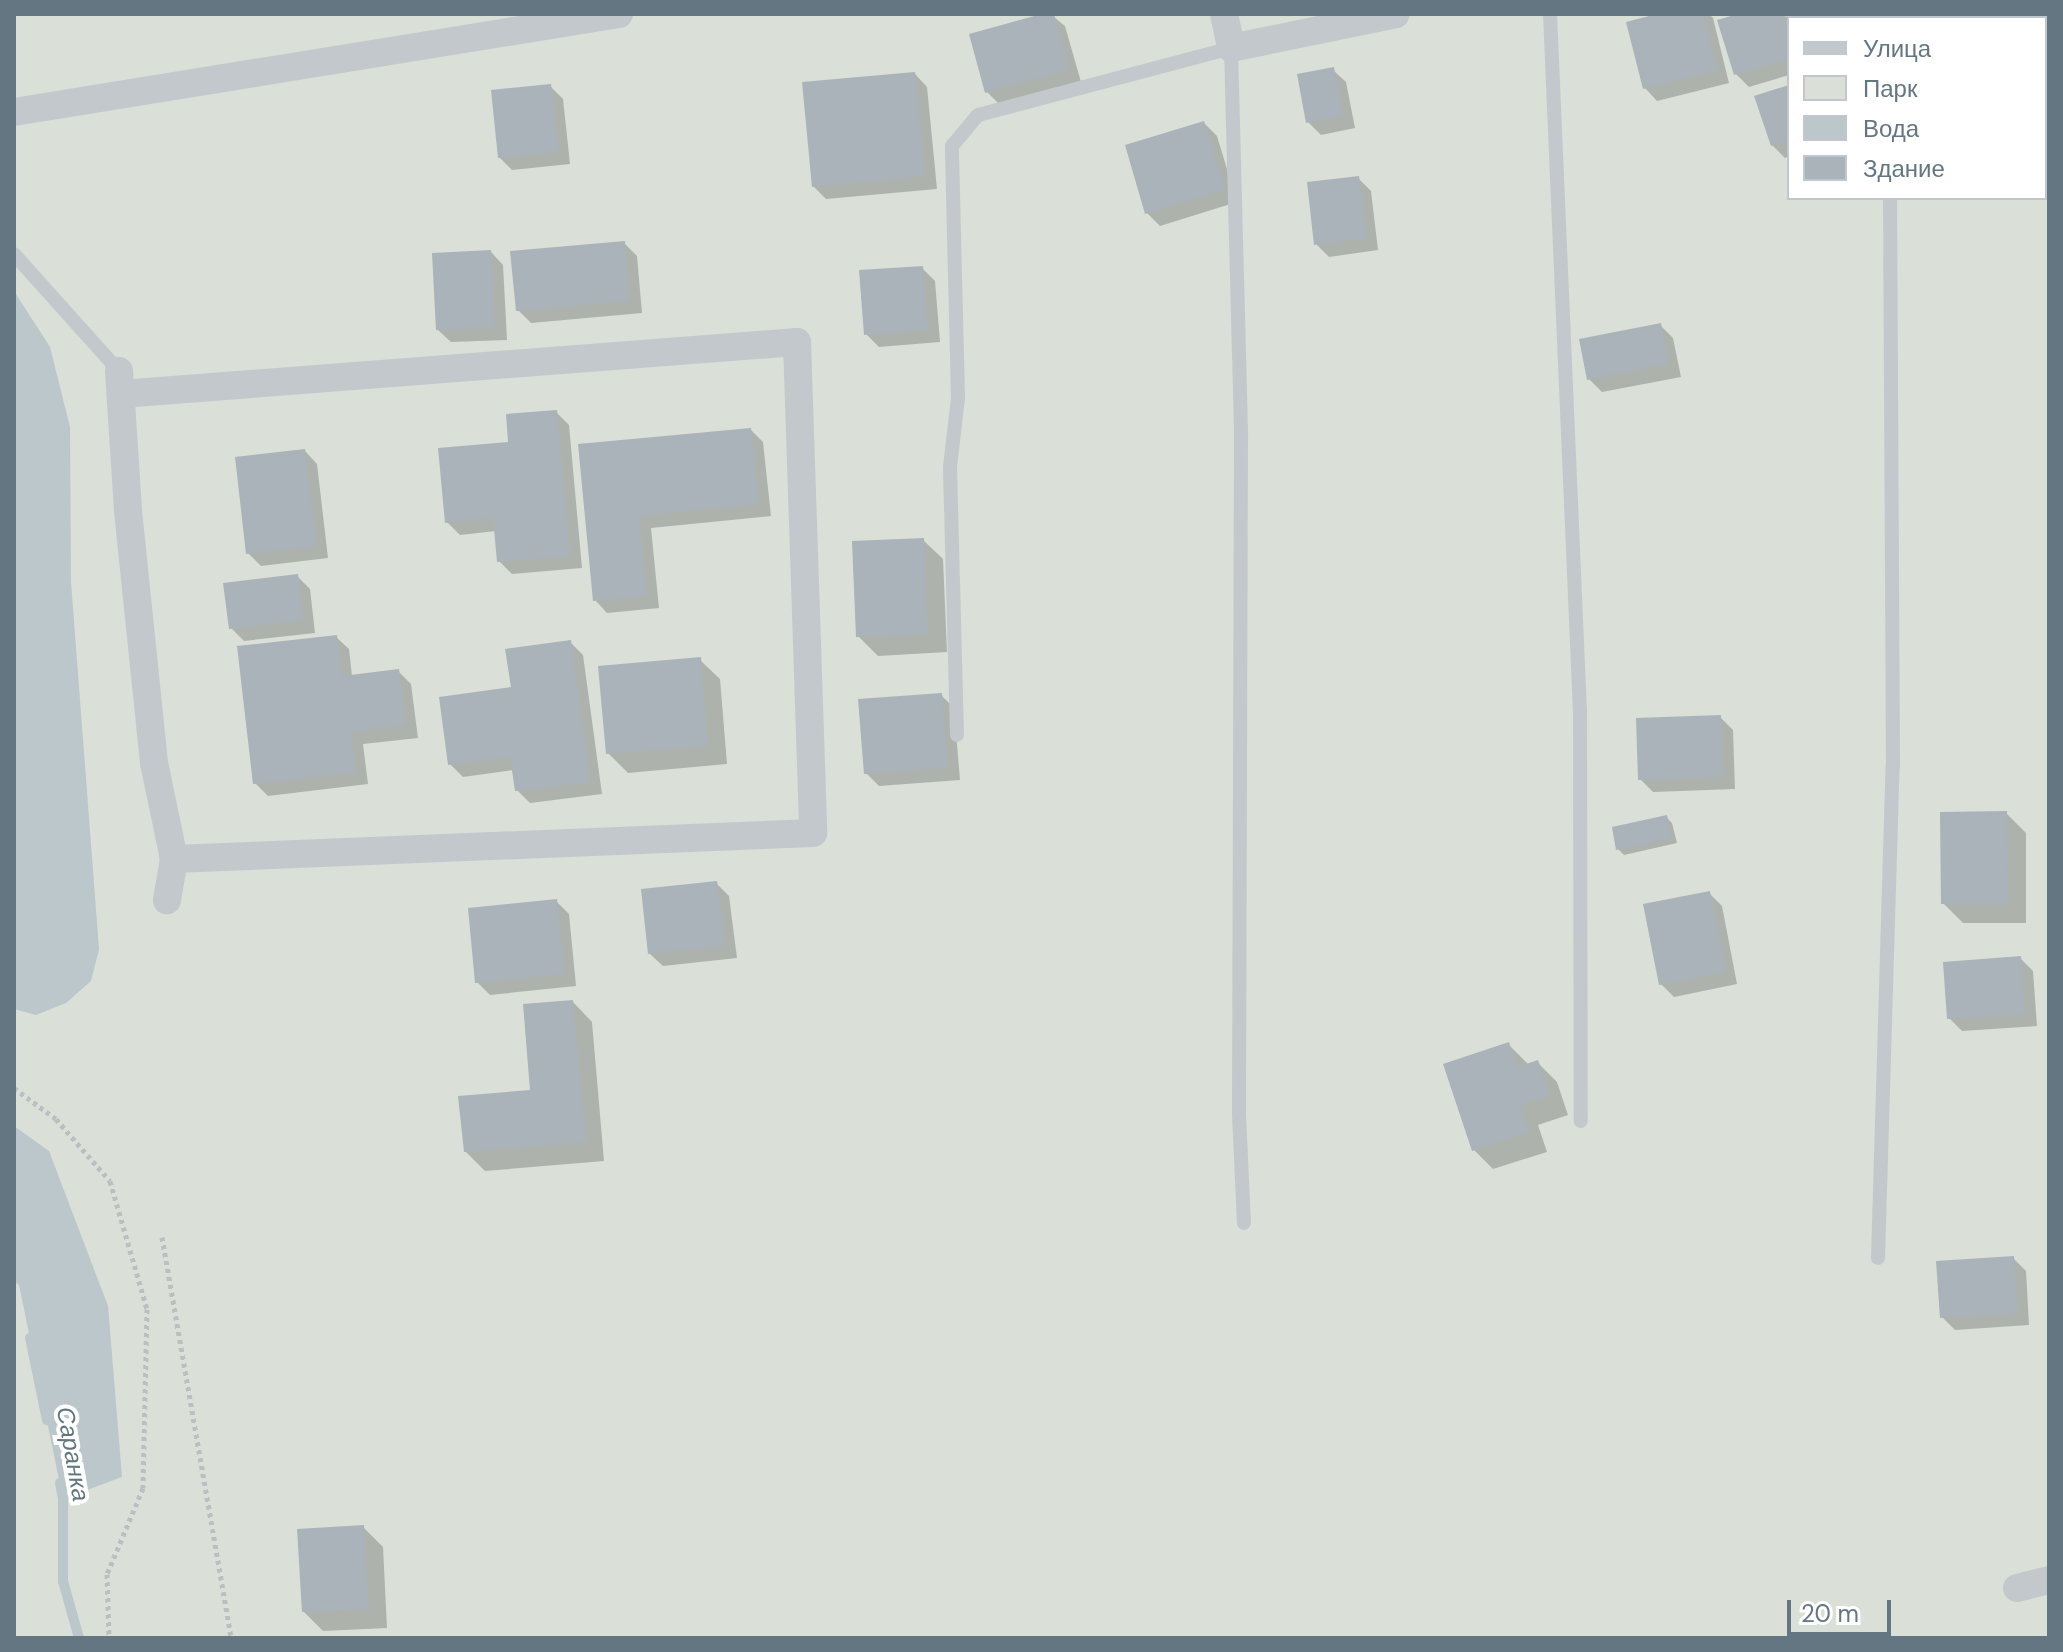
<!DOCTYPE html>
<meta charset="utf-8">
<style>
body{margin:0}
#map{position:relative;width:2063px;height:1652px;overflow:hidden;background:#fafaf8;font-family:"DM Sans",sans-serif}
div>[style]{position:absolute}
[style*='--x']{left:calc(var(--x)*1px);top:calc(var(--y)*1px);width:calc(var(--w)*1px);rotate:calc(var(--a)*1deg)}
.green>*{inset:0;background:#dadfd7}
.water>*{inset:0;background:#bbc7cb}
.shadow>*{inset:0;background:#0003}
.stream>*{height:10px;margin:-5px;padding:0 5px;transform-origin:5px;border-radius:5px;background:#bbc7cb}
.building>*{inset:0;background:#aab3b9}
.path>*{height:5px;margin-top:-2.5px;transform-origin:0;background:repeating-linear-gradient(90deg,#bbbfc2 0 4px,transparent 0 8px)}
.service>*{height:14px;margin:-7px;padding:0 7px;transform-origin:7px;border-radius:7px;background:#c3c8cc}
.minor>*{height:28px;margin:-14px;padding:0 14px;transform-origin:14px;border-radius:14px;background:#c3c8cc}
span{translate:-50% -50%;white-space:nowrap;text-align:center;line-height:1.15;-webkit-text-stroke:8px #fff;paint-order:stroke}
.water-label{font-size:24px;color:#60757c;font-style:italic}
.frame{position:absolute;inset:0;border:16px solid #657683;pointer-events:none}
.legend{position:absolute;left:1787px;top:16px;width:260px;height:184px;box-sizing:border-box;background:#fff;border:2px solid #c1c8cd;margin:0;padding:10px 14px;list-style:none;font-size:24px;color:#657683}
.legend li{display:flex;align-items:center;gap:16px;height:40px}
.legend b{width:40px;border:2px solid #c1c8cd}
.scale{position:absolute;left:1787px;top:1600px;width:104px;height:36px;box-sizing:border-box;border:4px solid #657683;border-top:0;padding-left:10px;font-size:24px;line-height:28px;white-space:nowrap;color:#657683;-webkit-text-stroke:6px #fff;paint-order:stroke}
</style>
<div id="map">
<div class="green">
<div style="clip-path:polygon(evenodd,14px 14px,2049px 14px,2049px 1638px,14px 1638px,14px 14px,1789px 18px,2045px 18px,2045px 198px,1789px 198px,1789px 18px)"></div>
</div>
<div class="water">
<div style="clip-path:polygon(14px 291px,50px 347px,70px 427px,71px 582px,99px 949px,91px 981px,66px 1003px,36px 1015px,14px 1009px)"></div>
<div style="clip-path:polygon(14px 1126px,49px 1151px,108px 1306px,122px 1477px,63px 1499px,19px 1285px,14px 1281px)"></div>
</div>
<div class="shadow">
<div style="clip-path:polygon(1050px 14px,1065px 26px,1081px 82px,999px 104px,987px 92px)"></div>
<div style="clip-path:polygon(1665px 14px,1709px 14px,1713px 18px,1729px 83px,1657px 101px,1645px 88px)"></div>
<div style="clip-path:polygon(1746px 14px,1793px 17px,1789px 18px,1789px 75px,1749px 87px,1736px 74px)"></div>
<div style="clip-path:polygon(1333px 70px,1346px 82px,1355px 128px,1321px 135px,1308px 122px)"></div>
<div style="clip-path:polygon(915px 74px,927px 87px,937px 189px,826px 199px,813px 186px)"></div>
<div style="clip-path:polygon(550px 86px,563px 99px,570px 164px,512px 170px,499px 157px)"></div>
<div style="clip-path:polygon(1789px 87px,1789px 156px,1785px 158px,1772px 145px)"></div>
<div style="clip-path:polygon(1204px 123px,1217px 136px,1237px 202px,1160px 226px,1147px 213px)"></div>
<div style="clip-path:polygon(1358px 178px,1371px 191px,1378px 250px,1329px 257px,1316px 244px)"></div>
<div style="clip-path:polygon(624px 243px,637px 256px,642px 313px,531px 323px,518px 310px)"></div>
<div style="clip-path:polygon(491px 252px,503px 265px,507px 340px,451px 342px,438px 330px)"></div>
<div style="clip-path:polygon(922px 268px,935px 281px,940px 342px,879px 347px,866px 334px)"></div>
<div style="clip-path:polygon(1660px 325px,1673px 338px,1681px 377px,1602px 392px,1589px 379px)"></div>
<div style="clip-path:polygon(556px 412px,569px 425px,582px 568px,512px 574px,499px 561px,496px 531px,460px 535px,447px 522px,510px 444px)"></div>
<div style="clip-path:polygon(751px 430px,763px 442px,771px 516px,651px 528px,659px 608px,607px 613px,595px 600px,580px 446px)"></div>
<div style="clip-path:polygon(305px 451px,317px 464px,328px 558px,261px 566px,248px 553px)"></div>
<div style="clip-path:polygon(923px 540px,943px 559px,947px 652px,878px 656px,858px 636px)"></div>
<div style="clip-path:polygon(297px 576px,310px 589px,315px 633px,244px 641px,231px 628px)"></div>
<div style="clip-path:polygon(336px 637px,349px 649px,352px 676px,398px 671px,411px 684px,418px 738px,363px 744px,368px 784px,268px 796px,255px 783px)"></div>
<div style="clip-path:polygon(570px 642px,583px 655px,602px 794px,530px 803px,517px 790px,514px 770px,463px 777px,450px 764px,513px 689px)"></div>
<div style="clip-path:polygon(700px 660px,720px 679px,727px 764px,628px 773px,608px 753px)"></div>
<div style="clip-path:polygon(941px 695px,954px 708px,960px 780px,879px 786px,866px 773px)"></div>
<div style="clip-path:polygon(1720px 717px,1733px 730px,1735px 789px,1653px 792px,1640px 779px)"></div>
<div style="clip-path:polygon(2006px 813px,2026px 833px,2026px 923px,1963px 923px,1943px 903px)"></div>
<div style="clip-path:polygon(1666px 817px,1672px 823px,1677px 843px,1624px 855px,1618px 849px)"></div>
<div style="clip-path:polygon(716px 883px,729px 896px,737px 958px,663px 966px,650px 954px)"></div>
<div style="clip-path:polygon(1709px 893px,1722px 906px,1737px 984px,1674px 997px,1661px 984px)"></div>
<div style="clip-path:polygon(556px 901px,569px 914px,576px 986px,490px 995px,477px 982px)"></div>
<div style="clip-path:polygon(2020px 958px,2033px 971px,2037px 1026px,1962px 1031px,1949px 1018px)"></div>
<div style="clip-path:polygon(573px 1002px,592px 1022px,604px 1161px,485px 1171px,465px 1151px,532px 1092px)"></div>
<div style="clip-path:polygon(1508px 1044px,1528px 1064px,1538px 1063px,1557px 1082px,1568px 1115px,1538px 1125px,1547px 1152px,1493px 1169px,1474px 1150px)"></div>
<div style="clip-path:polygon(2013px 1258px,2026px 1271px,2029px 1325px,1955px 1330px,1942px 1317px)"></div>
<div style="clip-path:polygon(363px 1527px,383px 1547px,387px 1628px,323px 1631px,304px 1612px)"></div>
</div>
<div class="stream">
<div style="--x:30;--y:1338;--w:84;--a:78.3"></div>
<div style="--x:60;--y:1483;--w:16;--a:79"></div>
<div style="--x:63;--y:1499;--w:82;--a:90"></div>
<div style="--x:63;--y:1581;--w:59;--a:74.3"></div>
</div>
<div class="building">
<div style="clip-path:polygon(1042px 14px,1054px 14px,1069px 69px,985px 93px,969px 34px)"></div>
<div style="clip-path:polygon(1657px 14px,1703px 14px,1718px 70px,1643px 89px,1626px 22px)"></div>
<div style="clip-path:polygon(1738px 14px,1784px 14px,1789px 30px,1789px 59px,1734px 75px,1717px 20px)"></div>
<div style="clip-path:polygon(1334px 67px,1343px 116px,1306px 123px,1297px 74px)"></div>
<div style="clip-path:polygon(915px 72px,925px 176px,812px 187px,802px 82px)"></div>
<div style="clip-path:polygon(551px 84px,558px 152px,498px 158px,491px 90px)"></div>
<div style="clip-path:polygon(1789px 85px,1789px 140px,1771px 146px,1754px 96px)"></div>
<div style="clip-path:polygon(1204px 121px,1225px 190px,1145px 214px,1125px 145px)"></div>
<div style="clip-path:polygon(1359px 176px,1367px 238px,1314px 245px,1307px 182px)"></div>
<div style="clip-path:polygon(625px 241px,630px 301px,516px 311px,510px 251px)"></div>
<div style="clip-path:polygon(491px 250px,495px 328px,436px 330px,432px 253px)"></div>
<div style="clip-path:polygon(923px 266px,928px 330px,864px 335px,859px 270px)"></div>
<div style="clip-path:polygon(1661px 323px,1669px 364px,1587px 380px,1579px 339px)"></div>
<div style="clip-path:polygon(557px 410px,570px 556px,497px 562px,493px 518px,445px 523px,438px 448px,508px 442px,506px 414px)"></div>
<div style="clip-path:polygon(751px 428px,759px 504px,639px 516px,647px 596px,593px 601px,578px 444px)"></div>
<div style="clip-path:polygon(305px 449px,316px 546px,246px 554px,235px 457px)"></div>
<div style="clip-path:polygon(924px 538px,928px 634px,856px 637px,852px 541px)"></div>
<div style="clip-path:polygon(298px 574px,303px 620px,229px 629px,223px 583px)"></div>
<div style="clip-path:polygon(337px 635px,342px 676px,399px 669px,406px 725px,351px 732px,356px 772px,253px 784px,237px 646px)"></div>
<div style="clip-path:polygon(571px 640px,590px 782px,515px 791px,510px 757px,448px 765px,439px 697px,511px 687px,505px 649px)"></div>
<div style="clip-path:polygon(701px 657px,708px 746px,606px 754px,598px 666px)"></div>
<div style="clip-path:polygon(942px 693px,948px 768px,864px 774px,858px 699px)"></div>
<div style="clip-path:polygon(1721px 715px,1723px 777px,1638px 780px,1636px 718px)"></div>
<div style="clip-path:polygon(2007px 811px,2008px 904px,1941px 904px,1940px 812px)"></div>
<div style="clip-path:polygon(1667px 815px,1672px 838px,1616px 850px,1612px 827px)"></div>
<div style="clip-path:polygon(717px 881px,725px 946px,648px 954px,641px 889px)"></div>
<div style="clip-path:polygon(1710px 891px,1726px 972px,1659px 985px,1643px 904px)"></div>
<div style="clip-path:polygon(557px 899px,564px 974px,475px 983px,468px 908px)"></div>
<div style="clip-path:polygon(2021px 956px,2025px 1014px,1947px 1019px,1943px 962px)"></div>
<div style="clip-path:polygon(573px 1000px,586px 1142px,464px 1152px,458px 1096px,530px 1090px,523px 1004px)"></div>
<div style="clip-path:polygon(1509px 1042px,1517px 1067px,1538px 1060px,1550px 1096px,1520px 1105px,1529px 1132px,1472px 1151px,1443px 1064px)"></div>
<div style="clip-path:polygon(2014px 1256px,2018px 1313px,1940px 1318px,1936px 1261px)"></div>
<div style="clip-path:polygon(364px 1525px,369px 1609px,302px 1612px,297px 1529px)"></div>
</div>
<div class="path">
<div style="--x:14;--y:1088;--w:52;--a:36.4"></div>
<div style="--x:56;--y:1119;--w:82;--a:48.9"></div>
<div style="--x:110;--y:1181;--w:133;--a:73.9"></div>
<div style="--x:147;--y:1309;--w:179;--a:91.3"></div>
<div style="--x:143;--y:1488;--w:93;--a:112.7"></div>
<div style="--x:107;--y:1574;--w:64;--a:88.2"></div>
<div style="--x:162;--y:1237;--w:407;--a:80.2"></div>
</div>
<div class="service">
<div style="--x:1550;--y:14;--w:699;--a:87.54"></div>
<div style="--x:1580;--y:712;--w:409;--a:89.9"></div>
<div style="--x:1887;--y:14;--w:4;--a:90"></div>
<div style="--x:14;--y:254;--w:157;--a:48.1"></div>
<div style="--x:957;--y:735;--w:268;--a:-91.5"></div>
<div style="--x:950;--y:467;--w:69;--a:-83.4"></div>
<div style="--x:958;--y:398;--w:252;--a:-91.4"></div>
<div style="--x:952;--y:146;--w:40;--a:-50"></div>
<div style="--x:978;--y:115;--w:262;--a:-14.8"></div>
<div style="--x:1231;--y:48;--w:388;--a:88.5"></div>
<div style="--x:1241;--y:436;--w:678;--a:90.17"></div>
<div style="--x:1239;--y:1114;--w:109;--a:87.4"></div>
<div style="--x:1878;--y:1258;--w:492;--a:-88.3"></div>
<div style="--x:1893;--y:766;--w:568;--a:-90.3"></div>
</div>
<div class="minor">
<div style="--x:1224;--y:14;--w:35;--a:78"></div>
<div style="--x:1231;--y:48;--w:168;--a:-11.6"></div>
<div style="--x:14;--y:112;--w:613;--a:-9.2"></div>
<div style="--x:119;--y:371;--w:140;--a:86.3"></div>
<div style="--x:128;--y:511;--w:253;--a:84.1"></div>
<div style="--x:154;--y:763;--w:98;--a:78.2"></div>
<div style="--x:174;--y:859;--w:42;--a:99.7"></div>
<div style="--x:121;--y:394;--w:678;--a:-4.4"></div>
<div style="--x:797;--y:342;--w:491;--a:88.1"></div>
<div style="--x:813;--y:833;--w:640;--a:177.67"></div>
<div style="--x:2017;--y:1588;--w:33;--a:-14"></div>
</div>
<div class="water-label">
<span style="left:73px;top:1454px;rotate:80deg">Саранка</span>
</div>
<div class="frame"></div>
<ul class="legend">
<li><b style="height:10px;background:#c3c8cc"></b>Улица</li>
<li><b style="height:22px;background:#dadfd7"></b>Парк</li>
<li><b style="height:22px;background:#bbc7cb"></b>Вода</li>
<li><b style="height:22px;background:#aab3b9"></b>Здание</li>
</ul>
<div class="scale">20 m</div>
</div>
